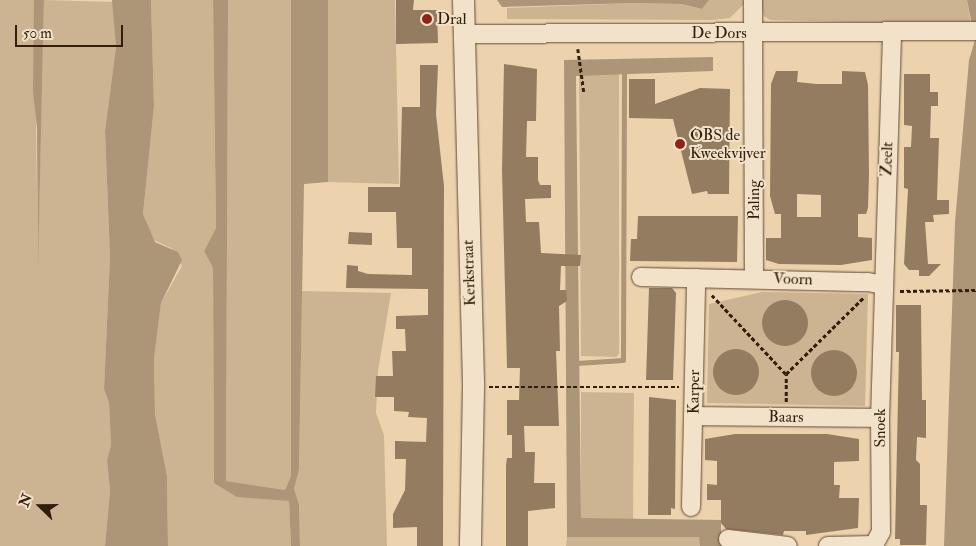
<!DOCTYPE html>
<style>
body{margin:0}
#map{position:relative;width:976px;height:546px;overflow:hidden;background:#ecd3ae;font-family:"IM FELL Double Pica",serif}
div>[style]{position:absolute}
[style*='--x']{left:calc(var(--x)*1px);top:calc(var(--y)*1px);width:calc(var(--w)*1px);rotate:calc(var(--a)*1deg)}
.green>*{inset:0;background:#ccb492}
.water>*{inset:0;background:#ad9577}
.stream>*{height:4.5px;margin:-2.25px;padding:0 2.25px;transform-origin:2.25px;border-radius:2.25px;background:#ad9577}
.building>*{inset:0;background:#937c60}
.round{border-radius:50%}
.path>*{height:2.5px;margin-top:-1.25px;transform-origin:0;background:repeating-linear-gradient(90deg,#321e0c 0 4px,transparent 0 6.5px)}
.roads{filter:drop-shadow(0 0 1px #604b34) drop-shadow(0 0 1px #604b34)}
.minor>*{height:18px;margin:-9px;padding:0 9px;transform-origin:9px;border-radius:9px;background:#f3e2ca}
.tertiary>*{height:21px;margin:-10.5px;padding:0 10.5px;transform-origin:10.5px;border-radius:10.5px;background:#f3e2ca}
.dots>*{width:14px;height:14px;translate:-50% -50%;box-sizing:border-box;border:2px solid #f3e2ca;border-radius:50%}
span{translate:-50% -50%;white-space:nowrap;text-align:center;line-height:1.15;-webkit-text-stroke:4px #f3e2ca;paint-order:stroke}
.poi-label{font-size:16px;color:#321e0c}
.left{translate:0 -50%;text-align:left}
.street-label{font-size:16px;color:#321e0c}
.north{position:absolute;left:15px;top:481px;width:50px;height:50px;-webkit-text-stroke:4px #f3e2ca;paint-order:stroke;rotate:292deg;font-size:14px;font-weight:700;line-height:20px;text-align:center;color:#321e0c}
.north::after{content:'';display:block;margin:auto;width:18px;height:22px;background:#321e0c;clip-path:polygon(50% 0,100% 100%,50% 72%,0 100%)}
.scale{position:absolute;left:15px;top:25px;width:108px;height:22px;box-sizing:border-box;border:2px solid #321e0c;border-top:0;padding-left:6px;font-size:15px;line-height:18px;white-space:nowrap;color:#321e0c;-webkit-text-stroke:4px #f3e2ca;paint-order:stroke}
</style>
<div id="map">
<div class="green">
<div style="clip-path:polygon(0 0,34px 0,38px 253px,44px 0,113px 2px,116px 47px,105px 131px,110px 257px,104px 389px,109px 403px,111px 445px,107px 460px,110px 491px,105px 546px,0 546px)"></div>
<div style="clip-path:polygon(151px 0,213px 0,216px 228px,204px 251px,213px 268px,214px 483px,289px 501px,291px 546px,168px 546px,167px 476px,155px 414px,154px 359px,161px 303px,182px 266px,173px 249px,152px 239px,143px 214px,154px 106px)"></div>
<div style="clip-path:polygon(228px 0,291px 0,291px 476px,285px 490px,226px 481px)"></div>
<div style="clip-path:polygon(328px 0,395px 0,399px 184px,328px 182px)"></div>
<div style="clip-path:polygon(709px 0,743px 0,743px 5px,730px 18px,712px 20px,507px 19px,507px 8px,635px 3px,683px 4px,702px 9px)"></div>
<div style="clip-path:polygon(758px 0,967px 0,971px 25px,770px 20px,764px 16px)"></div>
<div style="clip-path:polygon(579px 73px,619px 73px,619px 354px,616px 357px,581px 356px)"></div>
<div style="clip-path:polygon(302px 291px,391px 293px,378px 371px,376px 413px,384px 435px,387px 546px,300px 546px,299px 504px,294px 489px,299px 470px)"></div>
<div style="clip-path:polygon(762px 292px,868px 294px,865px 406px,707px 403px,709px 304px)"></div>
<div style="clip-path:polygon(581px 392px,634px 393px,633px 519px,581px 519px)"></div>
<div style="clip-path:polygon(567px 537px,700px 537px,700px 546px,566px 546px)"></div>
</div>
<div class="water">
<div style="clip-path:polygon(34px 0,44px 0,38px 267px,37px 128px,33px 91px)"></div>
<div style="clip-path:polygon(112px 0,151px 0,154px 106px,143px 214px,155px 242px,178px 252px,182px 260px,161px 303px,154px 359px,155px 414px,167px 476px,168px 546px,105px 546px,110px 491px,107px 460px,111px 445px,109px 403px,104px 389px,110px 257px,105px 131px,116px 47px)"></div>
<div style="clip-path:polygon(213px 0,228px 0,228px 9px,226px 481px,285px 490px,291px 476px,291px 0,328px 0,328px 182px,304px 184px,299px 470px,294px 489px,299px 504px,300px 546px,291px 546px,289px 501px,237px 497px,214px 483px,213px 268px,204px 251px,216px 228px)"></div>
<div style="clip-path:polygon(497px 0,709px 0,702px 9px,682px 4px,635px 3px,502px 7px)"></div>
<div style="clip-path:polygon(967px 0,976px 0,976px 546px,944px 546px,955px 222px,969px 60px,975px 40px)"></div>
<div style="clip-path:polygon(713px 57px,713px 71px,576px 76px,581px 518px,721px 520px,721px 546px,700px 546px,699px 537px,567px 537px,564px 60px)"></div>
</div>
<div class="stream">
<div style="--x:577;--y:363;--w:46;--a:-3.7"></div>
<div style="--x:623;--y:360;--w:292;--a:-89.8"></div>
</div>
<div class="building">
<div style="clip-path:polygon(396px 0,414px 0,413px 10px,437px 10px,438px 43px,396px 44px)"></div>
<div style="clip-path:polygon(504px 64px,537px 69px,536px 121px,527px 121px,526px 157px,538px 157px,538px 180px,540px 185px,551px 185px,551px 198px,525px 199px,526px 222px,539px 222px,541px 253px,581px 255px,580px 266px,561px 266px,560px 290px,566px 290px,567px 301px,559px 306px,560px 351px,556px 351px,559px 426px,524px 426px,525px 452px,535px 452px,534px 483px,555px 483px,555px 508px,528px 511px,528px 546px,506px 546px,506px 465px,507px 458px,512px 458px,512px 435px,507px 435px,507px 400px,519px 400px,520px 368px,507px 368px,502px 170px)"></div>
<div style="clip-path:polygon(420px 65px,438px 65px,436px 114px,444px 186px,443px 546px,417px 546px,417px 527px,393px 528px,393px 514px,405px 490px,406px 459px,395px 459px,395px 441px,426px 442px,427px 418px,408px 417px,409px 412px,394px 411px,394px 397px,375px 397px,376px 376px,393px 376px,392px 351px,406px 351px,405px 329px,396px 329px,396px 316px,428px 315px,428px 289px,346px 288px,347px 265px,358px 266px,358px 271px,368px 274px,412px 275px,412px 248px,397px 248px,396px 212px,368px 212px,368px 187px,400px 187px,402px 107px,420px 107px)"></div>
<div style="clip-path:polygon(evenodd,776px 71px,798px 71px,797px 82px,817px 84px,842px 84px,842px 71px,865px 72px,868px 85px,869px 175px,868px 208px,866px 214px,858px 214px,858px 237px,872px 238px,872px 260px,841px 265px,779px 264px,766px 260px,766px 238px,781px 238px,781px 214px,775px 214px,770px 196px,771px 84px,776px 71px,797px 194px,821px 195px,821px 217px,797px 217px,797px 194px)"></div>
<div style="clip-path:polygon(904px 74px,930px 74px,930px 92px,938px 92px,938px 106px,931px 106px,930px 138px,939px 138px,937px 200px,949px 200px,949px 214px,933px 215px,934px 222px,925px 222px,928px 264px,941px 264px,929px 276px,919px 276px,919px 270px,909px 270px,904px 264px,908px 189px,904px 188px,904px 147px,911px 147px,912px 126px,904px 125px)"></div>
<div style="clip-path:polygon(629px 79px,655px 79px,655px 104px,700px 88px,730px 89px,729px 194px,708px 194px,707px 191px,692px 194px,673px 119px,629px 118px)"></div>
<div style="clip-path:polygon(638px 216px,738px 216px,737px 262px,630px 261px,631px 239px,637px 239px)"></div>
<div style="clip-path:polygon(349px 232px,372px 233px,372px 245px,348px 244px)"></div>
<div style="clip-path:polygon(649px 288px,672px 288px,676px 293px,673px 380px,646px 380px)"></div>
<div class="round" style="left:762px;top:300px;width:46px;height:46px"></div>
<div style="clip-path:polygon(896px 305px,921px 305px,922px 400px,926px 400px,926px 438px,917px 437px,916px 460px,920px 464px,920px 505px,927px 505px,926px 545px,900px 545px,900px 539px,895px 539px,899px 352px,896px 352px)"></div>
<div class="round" style="left:713px;top:349px;width:46px;height:46px"></div>
<div class="round" style="left:811px;top:350px;width:46px;height:46px"></div>
<div style="clip-path:polygon(649px 397px,676px 400px,675px 509px,671px 508px,671px 515px,648px 515px)"></div>
<div style="clip-path:polygon(735px 434px,827px 434px,859px 439px,859px 461px,834px 462px,834px 485px,840px 485px,839px 498px,859px 498px,858px 528px,806px 535px,806px 531px,784px 531px,783px 535px,726px 529px,721px 523px,721px 500px,707px 500px,707px 484px,717px 485px,717px 461px,705px 460px,705px 439px)"></div>
</div>
<div class="path">
<div style="--x:578;--y:49;--w:43;--a:82.1"></div>
<div style="--x:900;--y:291;--w:76;--a:-0.8"></div>
<div style="--x:712;--y:295;--w:108;--a:46.9"></div>
<div style="--x:489;--y:387;--w:190;--a:0"></div>
<div style="--x:786;--y:402;--w:28;--a:-90"></div>
<div style="--x:786;--y:374;--w:110;--a:-44.6"></div>
</div>
<div class="roads">
<div class="minor">
<div style="--x:753;--y:0;--w:278;--a:89.8"></div>
<div style="--x:463;--y:34;--w:513;--a:-0.34"></div>
<div style="--x:641;--y:277;--w:227;--a:1.3"></div>
<div style="--x:868;--y:282;--w:15;--a:11"></div>
<div style="--x:693;--y:416;--w:187;--a:0.6"></div>
<div style="--x:691;--y:507;--w:229;--a:-88.7"></div>
<div style="--x:728;--y:539;--w:60;--a:6.7"></div>
<div style="--x:828;--y:546;--w:46;--a:-1.2"></div>
<div style="--x:874;--y:545;--w:15;--a:-62"></div>
<div style="--x:881;--y:532;--w:114;--a:-90.5"></div>
<div style="--x:880;--y:418;--w:385;--a:-88.2"></div>
</div>
<div class="tertiary">
<div style="--x:463;--y:0;--w:387;--a:88.5"></div>
<div style="--x:473;--y:387;--w:159;--a:91.1"></div>
</div>
</div>
<div class="dots">
<div style="left:427px;top:19px;background:#8f2418"></div>
<div style="left:680px;top:144px;background:#8f2418"></div>
</div>
<div class="poi-label">
<span class="left" style="left:437px;top:19px">Dral</span>
<span class="left" style="left:690px;top:144px">OBS de<br>Kweekvijver</span>
</div>
<div class="street-label">
<span style="left:719px;top:33px">De Dors</span>
<span style="left:887px;top:159px;rotate:-88deg">Zeelt</span>
<span style="left:754px;top:200px;rotate:-90deg">Paling</span>
<span style="left:469px;top:273px;rotate:-92deg">Kerkstraat</span>
<span style="left:793px;top:279px;rotate:2deg">Voorn</span>
<span style="left:694px;top:392px;rotate:-89deg">Karper</span>
<span style="left:786px;top:417px;rotate:1deg">Baars</span>
<span style="left:880px;top:428px;rotate:-90deg">Snoek</span>
</div>
<div class="north">N</div>
<div class="scale">50 m</div>
</div>
